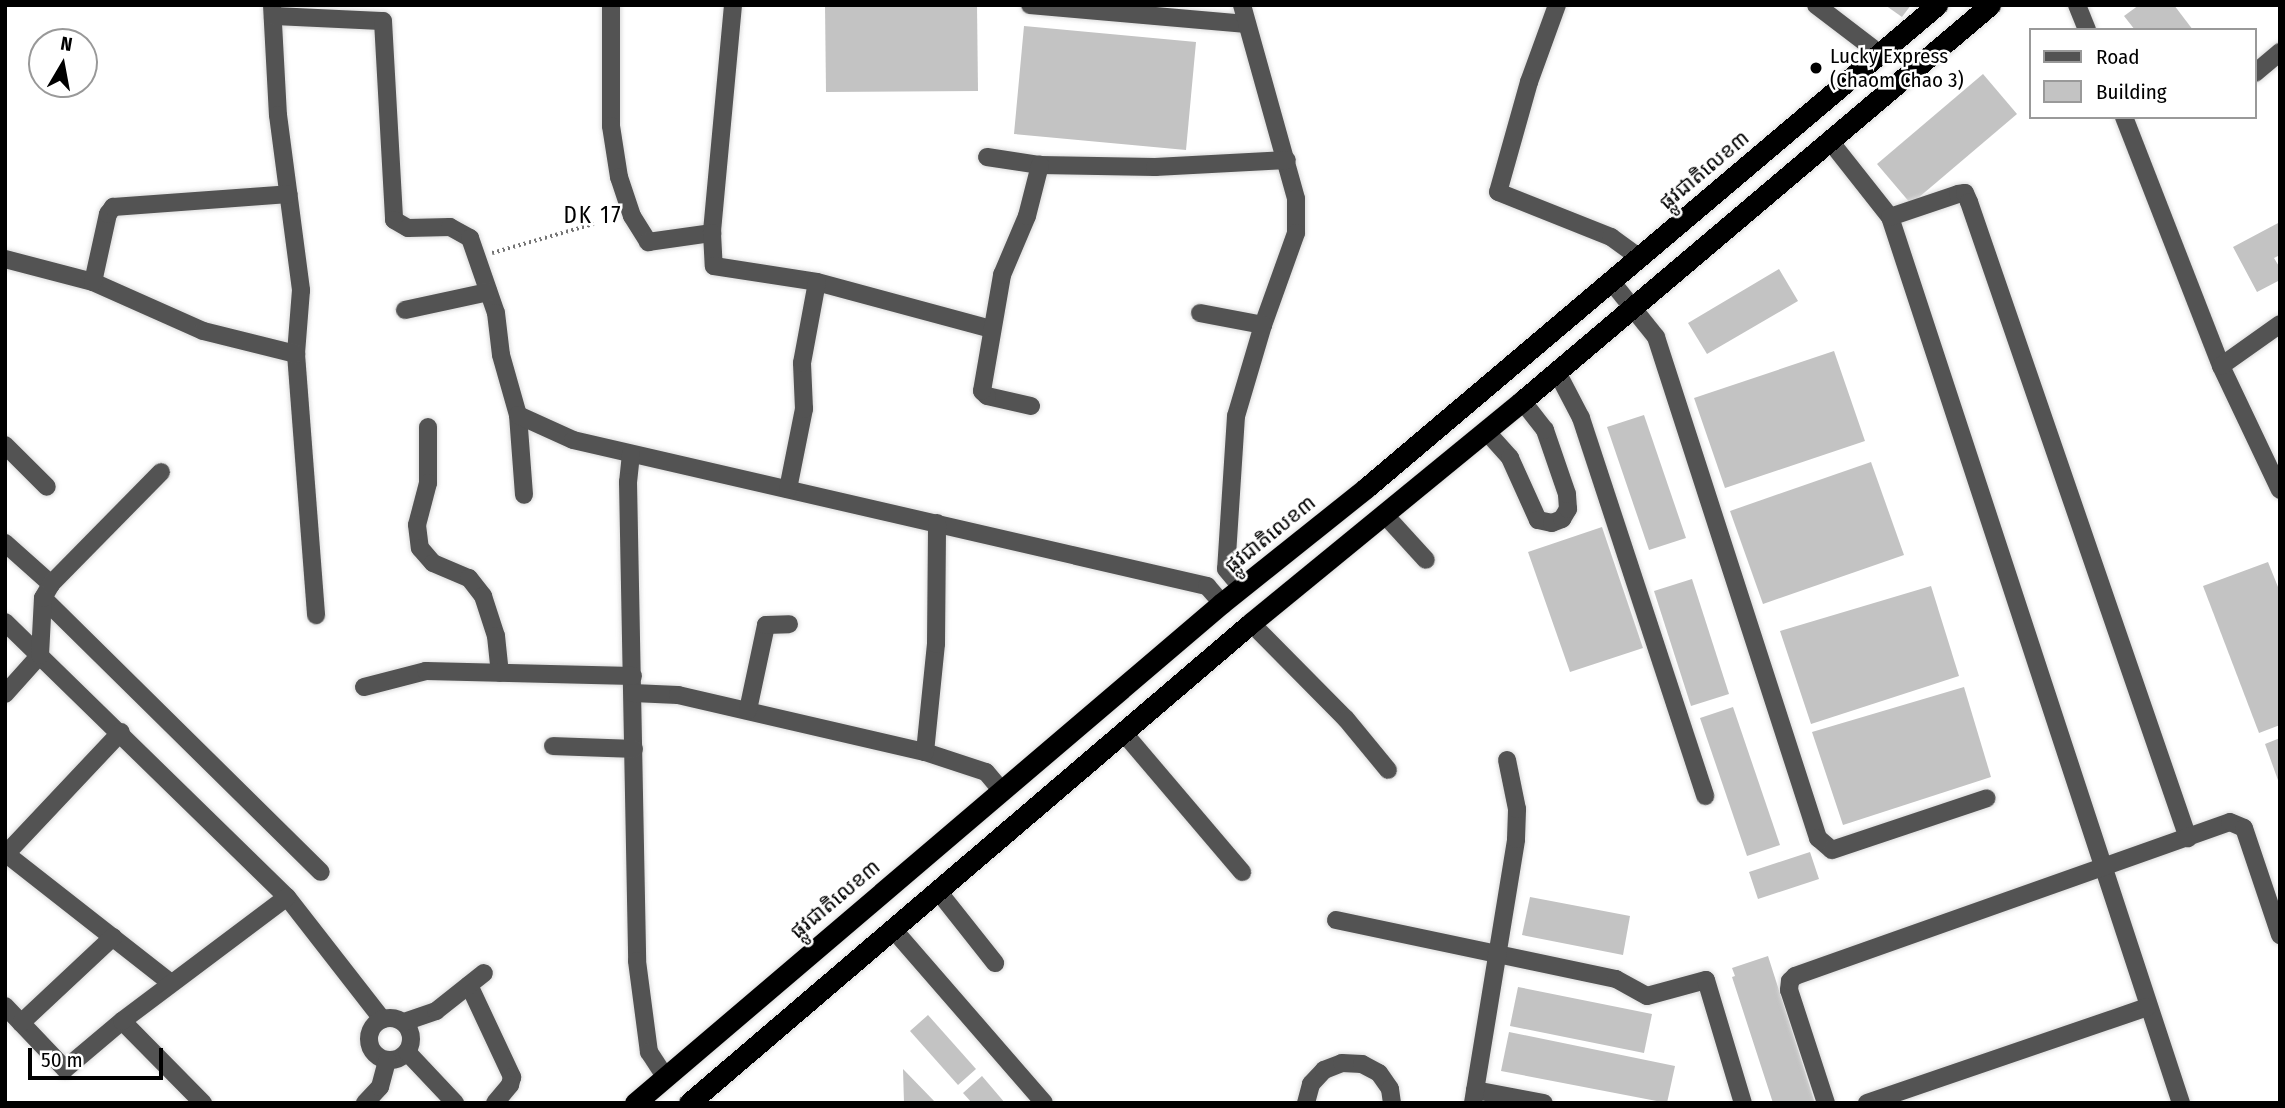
<!DOCTYPE html>
<meta charset="utf-8">
<style>
body{margin:0}
#map{position:relative;width:2285px;height:1108px;overflow:hidden;background:#fff;font-family:"Fira Sans Condensed","Noto Sans Khmer",sans-serif}
div>[style]{position:absolute}
[style*='--x']{left:calc(var(--x)*1px);top:calc(var(--y)*1px);width:calc(var(--w)*1px);rotate:calc(var(--a)*1deg)}
.building>*{inset:0;background:#c3c3c3}
.path>*{height:3.5px;margin-top:-1.75px;transform-origin:0;background:repeating-linear-gradient(90deg,#757575 0 2px,transparent 0 5.5px)}
.roads{filter:drop-shadow(0 0 2px #dbdbdb) drop-shadow(0 0 2px #dbdbdb)}
.minor>*{height:18px;margin:-9px;padding:0 9px;transform-origin:9px;border-radius:9px;background:#535353}
.minor>.ring{margin:-9px;padding:0;box-sizing:content-box;background:none;border:18px solid #535353;border-radius:50%}
.highway>*{height:21px;margin:-10.5px;padding:0 10.5px;transform-origin:10.5px;border-radius:10.5px;background:#000}
.dots>*{width:19px;height:19px;translate:-50% -50%;box-sizing:border-box;border:4px solid #fff;border-radius:50%}
span{translate:-50% -50%;white-space:nowrap;text-align:center;line-height:1.15;-webkit-text-stroke:5px #fff;paint-order:stroke}
.poi-label{font-size:21px;color:#000}
.left{translate:0 -50%;text-align:left}
.street-label{font-size:21px;color:#000}
.neighbourhood-label{font-size:23px;color:#000;letter-spacing:2px}
.frame{position:absolute;inset:0;border:7px solid #000;pointer-events:none}
.legend{position:absolute;left:2029px;top:28px;width:228px;height:91px;box-sizing:border-box;background:#fff;border:2px solid #999;margin:0;padding:9px 12px;list-style:none;font-size:21px;color:#000}
.legend li{display:flex;align-items:center;gap:14px;height:35px}
.legend b{width:35px;border:2px solid #999}
.north{position:absolute;left:28px;top:28px;width:70px;height:70px;box-sizing:border-box;background:#fff;border:2px solid #999;border-radius:50%;rotate:10deg;font-size:19px;font-weight:700;line-height:28px;text-align:center;color:#000}
.north::after{content:'';display:block;margin:auto;width:24px;height:32px;background:#000;clip-path:polygon(50% 0,100% 100%,50% 72%,0 100%)}
.scale{position:absolute;left:28px;top:1048px;width:135px;height:32px;box-sizing:border-box;border:4px solid #000;border-top:0;padding-left:9px;font-size:21px;line-height:24px;white-space:nowrap;color:#000;-webkit-text-stroke:5px #fff;paint-order:stroke}
</style>
<div id="map">
<div class="building">
<div style="clip-path:polygon(825px 5px,977px 5px,978px 91px,826px 92px)"></div>
<div style="clip-path:polygon(1885px 5px,1911px 5px,1902px 17px)"></div>
<div style="clip-path:polygon(2139px 5px,2174px 5px,2193px 30px,2135px 30px,2124px 16px)"></div>
<div style="clip-path:polygon(1024px 26px,1196px 42px,1186px 150px,1014px 134px)"></div>
<div style="clip-path:polygon(1983px 74px,2017px 114px,1911px 204px,1877px 164px)"></div>
<div style="clip-path:polygon(2280px 222px,2280px 255px,2274px 258px,2280px 268px,2280px 280px,2257px 292px,2233px 247px)"></div>
<div style="clip-path:polygon(1779px 269px,1798px 301px,1707px 354px,1688px 323px)"></div>
<div style="clip-path:polygon(1834px 351px,1865px 441px,1725px 488px,1694px 398px)"></div>
<div style="clip-path:polygon(1644px 415px,1686px 538px,1649px 550px,1607px 427px)"></div>
<div style="clip-path:polygon(1871px 462px,1904px 555px,1763px 604px,1730px 511px)"></div>
<div style="clip-path:polygon(1602px 527px,1643px 648px,1570px 672px,1528px 552px)"></div>
<div style="clip-path:polygon(2268px 562px,2280px 592px,2280px 725px,2259px 733px,2203px 586px)"></div>
<div style="clip-path:polygon(1692px 579px,1729px 694px,1691px 706px,1654px 591px)"></div>
<div style="clip-path:polygon(1931px 586px,1959px 676px,1811px 724px,1780px 631px)"></div>
<div style="clip-path:polygon(1964px 687px,1991px 777px,1843px 825px,1812px 732px)"></div>
<div style="clip-path:polygon(1733px 707px,1780px 845px,1747px 856px,1700px 718px)"></div>
<div style="clip-path:polygon(2280px 738px,2280px 783px,2279px 783px,2265px 744px)"></div>
<div style="clip-path:polygon(1810px 852px,1819px 879px,1758px 899px,1749px 872px)"></div>
<div style="clip-path:polygon(1530px 897px,1630px 916px,1623px 955px,1522px 935px)"></div>
<div style="clip-path:polygon(1768px 956px,1815px 1103px,1773px 1103px,1732px 977px,1735px 976px,1732px 968px)"></div>
<div style="clip-path:polygon(1518px 987px,1652px 1014px,1644px 1053px,1510px 1026px)"></div>
<div style="clip-path:polygon(928px 1015px,976px 1069px,958px 1085px,910px 1031px)"></div>
<div style="clip-path:polygon(1509px 1032px,1675px 1066px,1667px 1103px,1501px 1071px)"></div>
<div style="clip-path:polygon(903px 1069px,936px 1103px,904px 1103px)"></div>
<div style="clip-path:polygon(982px 1076px,1005px 1103px,972px 1103px,963px 1093px)"></div>
</div>
<div class="path">
<div style="--x:492;--y:253;--w:106;--a:-15.9"></div>
</div>
<div class="roads">
<div class="minor">
<div style="--x:272;--y:5;--w:110;--a:86.9"></div>
<div style="--x:278;--y:115;--w:177;--a:82.5"></div>
<div style="--x:301;--y:290;--w:64;--a:94.5"></div>
<div style="--x:296;--y:354;--w:262;--a:85.6"></div>
<div style="--x:611;--y:5;--w:121;--a:90"></div>
<div style="--x:611;--y:126;--w:52;--a:81.1"></div>
<div style="--x:619;--y:177;--w:41;--a:71.6"></div>
<div style="--x:632;--y:216;--w:31;--a:58"></div>
<div style="--x:648;--y:242;--w:65;--a:-8"></div>
<div style="--x:733;--y:5;--w:229;--a:95.3"></div>
<div style="--x:712;--y:233;--w:33;--a:87"></div>
<div style="--x:714;--y:266;--w:104;--a:8.8"></div>
<div style="--x:817;--y:282;--w:180;--a:15.1"></div>
<div style="--x:1030;--y:5;--w:217;--a:5"></div>
<div style="--x:1242;--y:5;--w:201;--a:74.4"></div>
<div style="--x:1296;--y:199;--w:34;--a:90"></div>
<div style="--x:1296;--y:233;--w:98;--a:109.7"></div>
<div style="--x:1263;--y:325;--w:95;--a:106.5"></div>
<div style="--x:1236;--y:416;--w:153;--a:93.7"></div>
<div style="--x:1226;--y:569;--w:25;--a:50"></div>
<div style="--x:1557;--y:5;--w:82;--a:110"></div>
<div style="--x:1529;--y:82;--w:114;--a:105.7"></div>
<div style="--x:1498;--y:192;--w:122;--a:21.7"></div>
<div style="--x:1611;--y:237;--w:34;--a:36"></div>
<div style="--x:1816;--y:5;--w:81;--a:37.4"></div>
<div style="--x:2077;--y:5;--w:27;--a:68"></div>
<div style="--x:273;--y:16;--w:110;--a:2.6"></div>
<div style="--x:383;--y:21;--w:199;--a:86.8"></div>
<div style="--x:394;--y:220;--w:16;--a:30"></div>
<div style="--x:408;--y:228;--w:42;--a:-1.4"></div>
<div style="--x:450;--y:227;--w:23;--a:29"></div>
<div style="--x:470;--y:238;--w:79;--a:70.9"></div>
<div style="--x:496;--y:313;--w:42;--a:83.2"></div>
<div style="--x:501;--y:355;--w:62;--a:74.2"></div>
<div style="--x:518;--y:415;--w:80;--a:85.7"></div>
<div style="--x:2255;--y:73;--w:33;--a:-40"></div>
<div style="--x:2124;--y:117;--w:267;--a:68.7"></div>
<div style="--x:2221;--y:366;--w:137;--a:64.6"></div>
<div style="--x:1830;--y:141;--w:97;--a:51.7"></div>
<div style="--x:1890;--y:217;--w:933;--a:71.82"></div>
<div style="--x:987;--y:157;--w:54;--a:8.6"></div>
<div style="--x:1040;--y:165;--w:115;--a:1"></div>
<div style="--x:1155;--y:167;--w:132;--a:-3"></div>
<div style="--x:1890;--y:217;--w:72;--a:-18.7"></div>
<div style="--x:1958;--y:194;--w:7;--a:-8"></div>
<div style="--x:1965;--y:193;--w:10;--a:66"></div>
<div style="--x:1969;--y:202;--w:673;--a:71"></div>
<div style="--x:5;--y:259;--w:91;--a:14.6"></div>
<div style="--x:93;--y:282;--w:120;--a:24"></div>
<div style="--x:203;--y:331;--w:96;--a:13.9"></div>
<div style="--x:1611;--y:281;--w:72;--a:51.2"></div>
<div style="--x:1656;--y:337;--w:527;--a:72.08"></div>
<div style="--x:1818;--y:838;--w:18;--a:41"></div>
<div style="--x:1832;--y:850;--w:163;--a:-18.5"></div>
<div style="--x:93;--y:282;--w:70;--a:-77.6"></div>
<div style="--x:108;--y:214;--w:9;--a:-54"></div>
<div style="--x:113;--y:207;--w:176;--a:-4.2"></div>
<div style="--x:405;--y:310;--w:85;--a:-12.2"></div>
<div style="--x:1200;--y:313;--w:64;--a:10.8"></div>
<div style="--x:2221;--y:366;--w:72;--a:-35.4"></div>
<div style="--x:1557;--y:372;--w:52;--a:62.4"></div>
<div style="--x:1581;--y:418;--w:398;--a:71.8"></div>
<div style="--x:1031;--y:406;--w:45;--a:-167.2"></div>
<div style="--x:987;--y:396;--w:7;--a:-135"></div>
<div style="--x:982;--y:391;--w:118;--a:-80.2"></div>
<div style="--x:1002;--y:275;--w:64;--a:-67"></div>
<div style="--x:1027;--y:216;--w:53;--a:-75.7"></div>
<div style="--x:518;--y:415;--w:60;--a:24.4"></div>
<div style="--x:573;--y:440;--w:651;--a:12.97"></div>
<div style="--x:1207;--y:586;--w:23;--a:49"></div>
<div style="--x:428;--y:427;--w:56;--a:90"></div>
<div style="--x:428;--y:483;--w:43;--a:104.7"></div>
<div style="--x:417;--y:525;--w:23;--a:83"></div>
<div style="--x:420;--y:548;--w:20;--a:49"></div>
<div style="--x:433;--y:563;--w:39;--a:23"></div>
<div style="--x:469;--y:578;--w:23;--a:52"></div>
<div style="--x:483;--y:596;--w:42;--a:72"></div>
<div style="--x:496;--y:636;--w:37;--a:84"></div>
<div style="--x:1486;--y:431;--w:36;--a:48"></div>
<div style="--x:1510;--y:458;--w:68;--a:65.7"></div>
<div style="--x:1538;--y:520;--w:14;--a:12"></div>
<div style="--x:1552;--y:523;--w:11;--a:-22"></div>
<div style="--x:1562;--y:519;--w:12;--a:-59"></div>
<div style="--x:1568;--y:509;--w:15;--a:-94"></div>
<div style="--x:1567;--y:494;--w:68;--a:-109"></div>
<div style="--x:1545;--y:430;--w:37;--a:-128"></div>
<div style="--x:5;--y:445;--w:59;--a:45"></div>
<div style="--x:631;--y:454;--w:28;--a:96"></div>
<div style="--x:628;--y:482;--w:479;--a:88.9"></div>
<div style="--x:637;--y:961;--w:92;--a:82.5"></div>
<div style="--x:649;--y:1052;--w:30;--a:57"></div>
<div style="--x:788;--y:489;--w:82;--a:-78.7"></div>
<div style="--x:804;--y:409;--w:46;--a:-92.5"></div>
<div style="--x:802;--y:363;--w:82;--a:-79.5"></div>
<div style="--x:1384;--y:514;--w:62;--a:47.6"></div>
<div style="--x:5;--y:543;--w:62;--a:41.7"></div>
<div style="--x:43;--y:598;--w:390;--a:44.6"></div>
<div style="--x:5;--y:622;--w:394;--a:44.3"></div>
<div style="--x:287;--y:897;--w:155;--a:52.1"></div>
<div style="--x:1251;--y:623;--w:135;--a:45.3"></div>
<div style="--x:1346;--y:719;--w:66;--a:50.5"></div>
<div style="--x:364;--y:687;--w:64;--a:-14.5"></div>
<div style="--x:426;--y:671;--w:207;--a:1.4"></div>
<div style="--x:633;--y:693;--w:45;--a:2.5"></div>
<div style="--x:678;--y:695;--w:253;--a:13"></div>
<div style="--x:925;--y:752;--w:64;--a:18.2"></div>
<div style="--x:986;--y:772;--w:23;--a:50"></div>
<div style="--x:5;--y:694;--w:52;--a:-48.1"></div>
<div style="--x:40;--y:655;--w:57;--a:-87"></div>
<div style="--x:43;--y:598;--w:16;--a:-60"></div>
<div style="--x:51;--y:584;--w:157;--a:-45.5"></div>
<div style="--x:748;--y:710;--w:87;--a:-78"></div>
<div style="--x:766;--y:625;--w:23;--a:-2"></div>
<div style="--x:1123;--y:732;--w:184;--a:49.6"></div>
<div style="--x:553;--y:746;--w:81;--a:2.1"></div>
<div style="--x:925;--y:752;--w:109;--a:-84.2"></div>
<div style="--x:936;--y:644;--w:121;--a:-89.5"></div>
<div style="--x:5;--y:853;--w:211;--a:38.1"></div>
<div style="--x:5;--y:855;--w:169;--a:-46.7"></div>
<div style="--x:938;--y:891;--w:92;--a:51.6"></div>
<div style="--x:1336;--y:920;--w:286;--a:11.9"></div>
<div style="--x:1616;--y:979;--w:35;--a:29"></div>
<div style="--x:1647;--y:996;--w:61;--a:-15.2"></div>
<div style="--x:1706;--y:980;--w:128;--a:73.3"></div>
<div style="--x:893;--y:929;--w:230;--a:49"></div>
<div style="--x:469;--y:985;--w:102;--a:64.9"></div>
<div style="--x:512;--y:1077;--w:8;--a:104"></div>
<div style="--x:510;--y:1085;--w:23;--a:130"></div>
<div style="--x:5;--y:1006;--w:87;--a:46.4"></div>
<div style="--x:65;--y:1069;--w:75;--a:-40.1"></div>
<div class="ring" style="left:369px;top:1018px;width:24px;height:24px"></div>
<div style="--x:404;--y:1022;--w:34;--a:-19"></div>
<div style="--x:436;--y:1011;--w:61;--a:-38.4"></div>
<div style="--x:21;--y:1023;--w:126;--a:-43.1"></div>
<div style="--x:407;--y:1052;--w:70;--a:46.7"></div>
<div style="--x:1475;--y:1090;--w:70;--a:10.7"></div>
<div style="--x:203;--y:1103;--w:115;--a:-134.6"></div>
<div style="--x:122;--y:1021;--w:206;--a:-36.9"></div>
<div style="--x:365;--y:1103;--w:22;--a:-47"></div>
<div style="--x:380;--y:1087;--w:28;--a:-75"></div>
<div style="--x:1306;--y:1103;--w:20;--a:-75"></div>
<div style="--x:1311;--y:1084;--w:19;--a:-47"></div>
<div style="--x:1324;--y:1070;--w:19;--a:-21"></div>
<div style="--x:1342;--y:1063;--w:20;--a:3"></div>
<div style="--x:1362;--y:1064;--w:19;--a:28"></div>
<div style="--x:1379;--y:1073;--w:19;--a:55"></div>
<div style="--x:1390;--y:1089;--w:14;--a:82"></div>
<div style="--x:1473;--y:1103;--w:267;--a:-80.7"></div>
<div style="--x:1516;--y:839;--w:30;--a:-88"></div>
<div style="--x:1517;--y:809;--w:50;--a:-101.5"></div>
<div style="--x:1826;--y:1103;--w:119;--a:-108.1"></div>
<div style="--x:1789;--y:990;--w:9;--a:-84"></div>
<div style="--x:1790;--y:981;--w:7;--a:-45"></div>
<div style="--x:1795;--y:976;--w:461;--a:-19.5"></div>
<div style="--x:2230;--y:822;--w:15;--a:23"></div>
<div style="--x:2244;--y:828;--w:113;--a:71.4"></div>
<div style="--x:1867;--y:1103;--w:296;--a:-18.9"></div>
</div>
<div class="highway">
<div style="--x:635;--y:1103;--w:771;--a:-40.42"></div>
<div style="--x:1222;--y:603;--w:184;--a:-38.6"></div>
<div style="--x:1366;--y:488;--w:748;--a:-40.23"></div>
<div style="--x:689;--y:1103;--w:739;--a:-40.5"></div>
<div style="--x:1251;--y:623;--w:350;--a:-39.3"></div>
<div style="--x:1522;--y:401;--w:613;--a:-40.24"></div>
</div>
</div>
<div class="dots">
<div style="left:1816px;top:68px;background:#000"></div>
</div>
<div class="poi-label">
<span class="left" style="left:1830px;top:68px">Lucky Express<br>(Chaom Chao 3)</span>
</div>
<div class="street-label">
<span style="left:1704px;top:170px;rotate:-40deg">ផ្លូវជាតិលេខ៣</span>
<span style="left:1270px;top:534px;rotate:-39deg">ផ្លូវជាតិលេខ៣</span>
<span style="left:835px;top:899px;rotate:-40deg">ផ្លូវជាតិលេខ៣</span>
</div>
<div class="neighbourhood-label">
<span style="left:593px;top:215px">DK 17</span>
</div>
<div class="frame"></div>
<ul class="legend">
<li><b style="height:9px;background:#535353"></b>Road</li>
<li><b style="height:19px;background:#c3c3c3"></b>Building</li>
</ul>
<div class="north">N</div>
<div class="scale">50 m</div>
</div>
